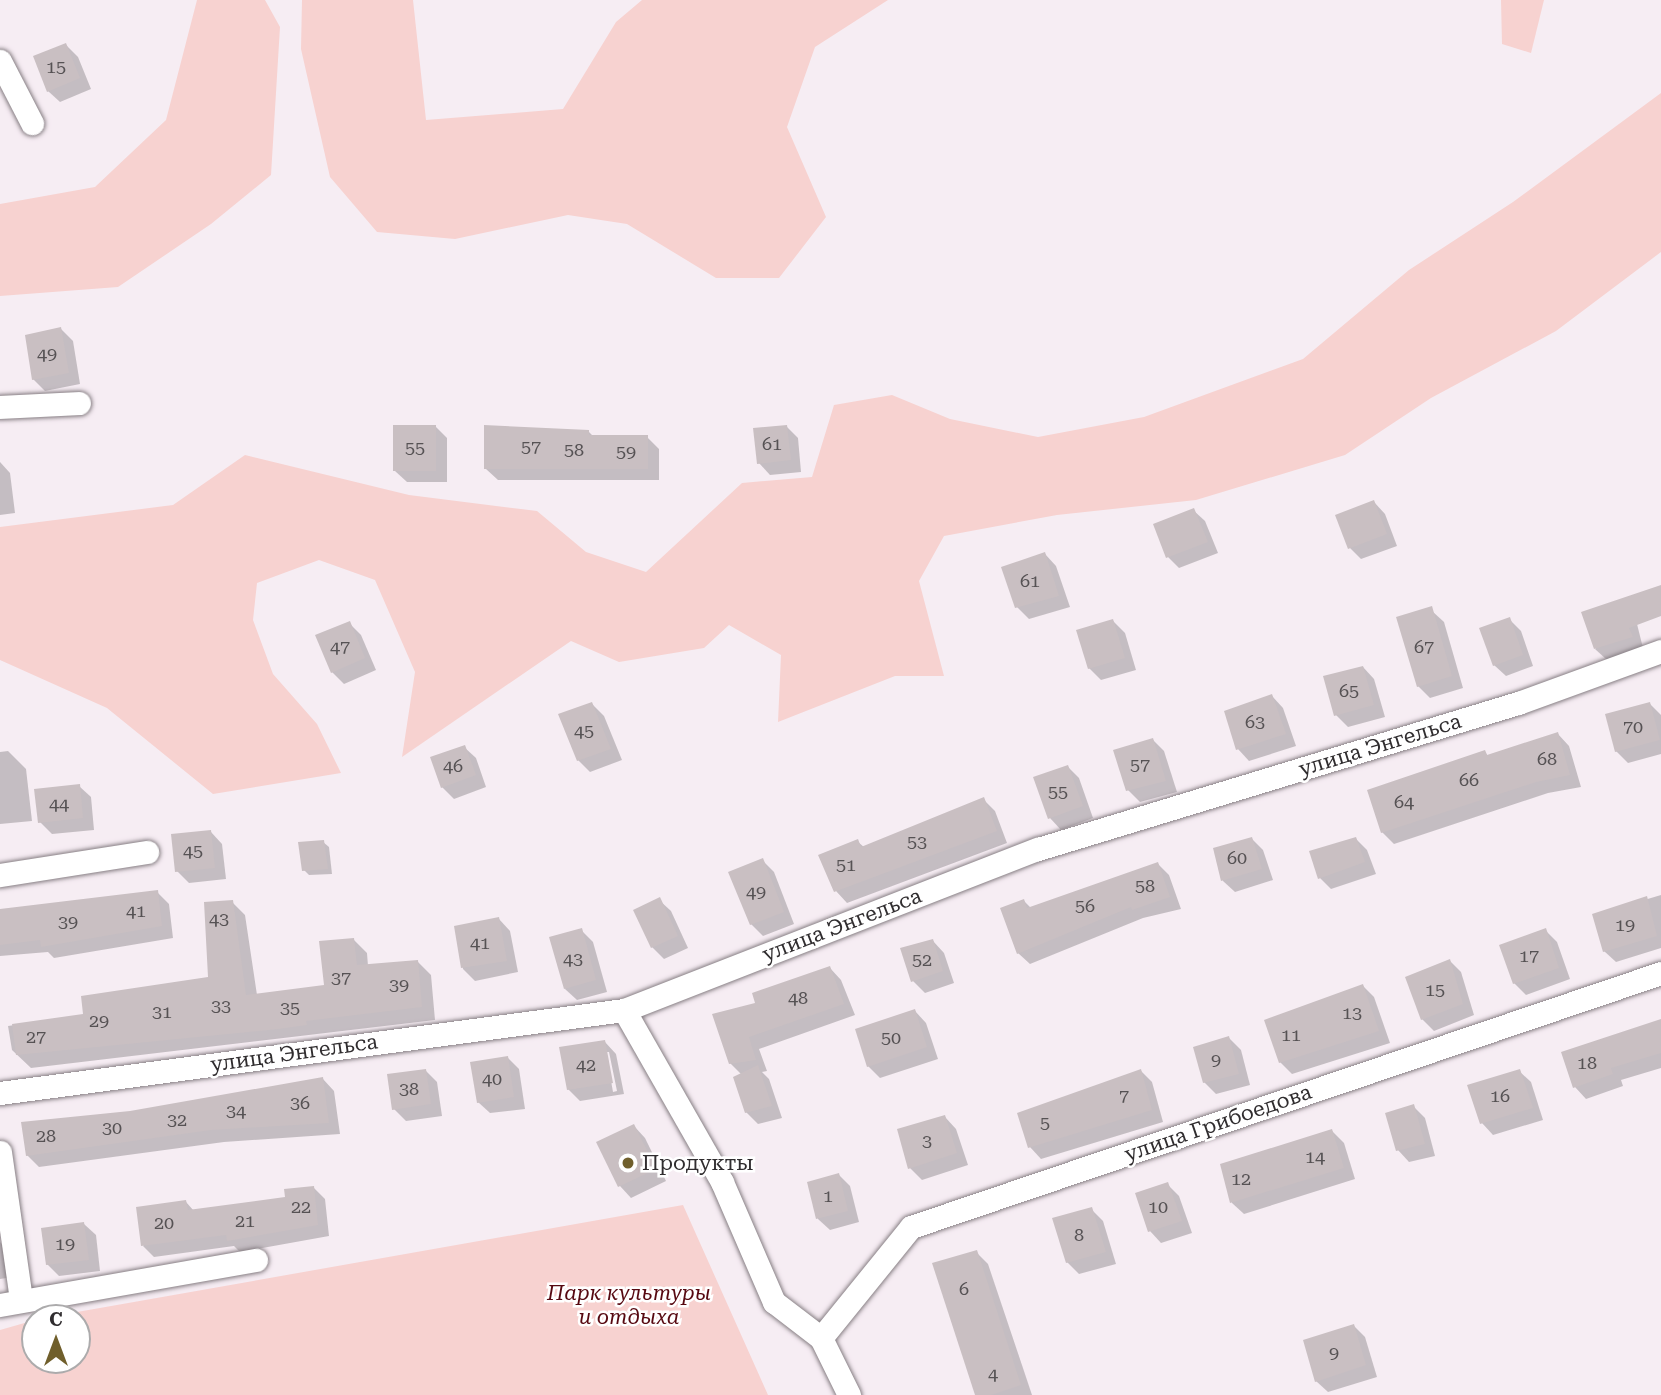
<!DOCTYPE html>
<meta charset="utf-8">
<style>
body{margin:0}
#map{position:relative;width:1661px;height:1395px;overflow:hidden;background:#f6edf3;font-family:"Roboto Serif",serif}
div>[style]{position:absolute}
[style*='--x']{left:calc(var(--x)*1px);top:calc(var(--y)*1px);width:calc(var(--w)*1px);rotate:calc(var(--a)*1deg)}
.green>*{inset:0;background:#f7d2d0}
.shadow>*{inset:0;background:#0003}
.building>*{inset:0;background:#c9bfc2}
.roads{filter:drop-shadow(0 0 2px #877f84) drop-shadow(0 0 2px #877f84)}
.street>*{height:23px;margin:-11.5px;padding:0 11.5px;transform-origin:11.5px;border-radius:11.5px;background:#fff}
.dots>*{width:19px;height:19px;translate:-50% -50%;box-sizing:border-box;border:4px solid #fff;border-radius:50%}
span{translate:-50% -50%;white-space:nowrap;text-align:center;line-height:1.15;-webkit-text-stroke:5px #fff;paint-order:stroke}
.number-label{font-size:18px;color:#565254}
.number-label span{-webkit-text-stroke-width:0}
.street-label{font-size:21px;color:#302d2f}
.poi-label{font-size:21px;color:#302d2f}
.left{translate:0 -50%;text-align:left}
.park-label{font-size:21px;color:#570911;font-style:italic}
.north{position:absolute;left:21px;top:1304px;width:70px;height:70px;box-sizing:border-box;background:#fff;border:2px solid #acabac;border-radius:50%;rotate:0deg;font-size:19px;font-weight:700;line-height:28px;text-align:center;color:#302d2f}
.north::after{content:'';display:block;margin:auto;width:24px;height:32px;background:#705f2c;clip-path:polygon(50% 0,100% 100%,50% 72%,0 100%)}
</style>
<div id="map">
<div class="green">
<div style="clip-path:polygon(197px 0,265px 0,280px 27px,271px 175px,211px 224px,118px 287px,0 296px,0 204px,95px 187px,166px 120px)"></div>
<div style="clip-path:polygon(302px 0,413px 0,426px 120px,563px 109px,616px 22px,642px 0,888px 0,815px 47px,787px 127px,826px 217px,779px 278px,716px 278px,627px 224px,568px 215px,455px 239px,377px 232px,330px 177px,301px 49px)"></div>
<div style="clip-path:polygon(1501px 0,1544px 0,1531px 53px,1502px 44px)"></div>
<div style="clip-path:polygon(1661px 93px,1661px 252px,1556px 331px,1431px 398px,1345px 455px,1196px 500px,1057px 515px,944px 536px,919px 581px,944px 676px,895px 676px,778px 722px,781px 655px,729px 625px,704px 648px,619px 662px,571px 641px,402px 757px,415px 672px,375px 580px,319px 560px,257px 583px,253px 620px,273px 674px,317px 724px,341px 773px,213px 794px,107px 708px,0 660px,0 527px,173px 505px,245px 455px,409px 495px,537px 511px,586px 552px,646px 572px,742px 483px,812px 477px,834px 405px,892px 395px,950px 419px,1038px 437px,1144px 417px,1303px 359px,1409px 270px,1513px 202px)"></div>
<div style="clip-path:polygon(683px 1205px,768px 1395px,0 1395px,0 1330px,35px 1320px,35px 1360px,77px 1360px,77px 1318px,43px 1318px)"></div>
</div>
<div class="shadow">
<div style="clip-path:polygon(66px 45px,78px 57px,91px 89px,60px 102px,48px 91px)"></div>
<div style="clip-path:polygon(61px 329px,73px 341px,80px 384px,45px 391px,33px 379px)"></div>
<div style="clip-path:polygon(435px 426px,447px 438px,447px 482px,407px 482px,395px 471px)"></div>
<div style="clip-path:polygon(786px 426px,798px 438px,801px 472px,770px 475px,759px 463px)"></div>
<div style="clip-path:polygon(589px 432px,594px 437px,647px 437px,659px 449px,659px 480px,498px 480px,486px 469px)"></div>
<div style="clip-path:polygon(0 462px,10px 473px,15px 513px,0 515px)"></div>
<div style="clip-path:polygon(1374px 502px,1385px 514px,1397px 546px,1361px 559px,1350px 548px)"></div>
<div style="clip-path:polygon(1193px 510px,1205px 521px,1218px 553px,1179px 568px,1168px 557px)"></div>
<div style="clip-path:polygon(1045px 554px,1056px 566px,1070px 607px,1029px 619px,1017px 607px)"></div>
<div style="clip-path:polygon(1432px 611px,1444px 622px,1463px 688px,1430px 698px,1418px 686px)"></div>
<div style="clip-path:polygon(1634px 612px,1643px 648px,1607px 660px,1595px 649px)"></div>
<div style="clip-path:polygon(1509px 619px,1521px 631px,1533px 666px,1506px 676px,1494px 665px)"></div>
<div style="clip-path:polygon(1113px 621px,1125px 633px,1136px 670px,1101px 680px,1089px 668px)"></div>
<div style="clip-path:polygon(349px 623px,361px 635px,376px 670px,344px 684px,332px 672px)"></div>
<div style="clip-path:polygon(1363px 667px,1374px 679px,1385px 717px,1348px 727px,1336px 715px)"></div>
<div style="clip-path:polygon(1272px 696px,1283px 708px,1296px 746px,1249px 761px,1238px 749px,1226px 712px)"></div>
<div style="clip-path:polygon(592px 704px,604px 716px,622px 760px,590px 772px,578px 760px)"></div>
<div style="clip-path:polygon(1650px 704px,1661px 715px,1661px 754px,1628px 763px,1616px 751px)"></div>
<div style="clip-path:polygon(1558px 734px,1569px 746px,1581px 787px,1548px 793px,1394px 844px,1382px 832px,1485px 752px,1488px 756px)"></div>
<div style="clip-path:polygon(1153px 740px,1164px 751px,1177px 792px,1140px 802px,1128px 790px)"></div>
<div style="clip-path:polygon(464px 747px,476px 758px,486px 787px,454px 799px,442px 787px)"></div>
<div style="clip-path:polygon(8px 751px,26px 769px,32px 821px,0 824px,0 752px)"></div>
<div style="clip-path:polygon(1068px 767px,1079px 778px,1093px 818px,1061px 830px,1050px 818px)"></div>
<div style="clip-path:polygon(79px 786px,91px 797px,94px 830px,52px 834px,40px 822px)"></div>
<div style="clip-path:polygon(983px 799px,995px 811px,1007px 843px,847px 903px,836px 891px,857px 841px,865px 848px)"></div>
<div style="clip-path:polygon(211px 832px,222px 844px,226px 879px,189px 883px,177px 871px)"></div>
<div style="clip-path:polygon(1252px 839px,1263px 850px,1273px 880px,1235px 892px,1223px 881px,1215px 849px)"></div>
<div style="clip-path:polygon(1356px 839px,1367px 850px,1376px 874px,1331px 889px,1320px 878px)"></div>
<div style="clip-path:polygon(323px 842px,329px 847px,332px 874px,309px 875px,304px 870px)"></div>
<div style="clip-path:polygon(762px 860px,774px 872px,794px 924px,763px 936px,751px 924px)"></div>
<div style="clip-path:polygon(1158px 864px,1169px 875px,1181px 909px,1143px 918px,1030px 964px,1018px 953px,1024px 901px,1031px 908px)"></div>
<div style="clip-path:polygon(157px 892px,169px 904px,173px 938px,54px 958px,48px 952px,0 956px,0 912px)"></div>
<div style="clip-path:polygon(1661px 895px,1661px 948px,1616px 962px,1604px 951px,1594px 915px)"></div>
<div style="clip-path:polygon(659px 900px,671px 911px,688px 948px,664px 959px,652px 947px)"></div>
<div style="clip-path:polygon(232px 902px,245px 915px,257px 995px,326px 986px,353px 939px,367px 953px,368px 966px,418px 962px,431px 975px,435px 1020px,31px 1068px,12px 1050px,8px 1026px,85px 1015px,210px 979px)"></div>
<div style="clip-path:polygon(499px 919px,510px 931px,518px 972px,475px 981px,463px 969px,456px 928px)"></div>
<div style="clip-path:polygon(581px 930px,593px 942px,607px 992px,577px 1000px,565px 989px)"></div>
<div style="clip-path:polygon(1545px 930px,1557px 942px,1570px 979px,1526px 995px,1514px 983px)"></div>
<div style="clip-path:polygon(933px 941px,944px 953px,954px 983px,925px 993px,913px 981px,903px 949px)"></div>
<div style="clip-path:polygon(1450px 961px,1461px 972px,1474px 1015px,1434px 1031px,1422px 1019px)"></div>
<div style="clip-path:polygon(830px 968px,841px 980px,855px 1015px,759px 1049px,767px 1071px,762px 1072px,769px 1079px,782px 1118px,758px 1124px,746px 1112px,742px 1075px,730px 1063px,758px 1004px)"></div>
<div style="clip-path:polygon(1363px 986px,1374px 997px,1390px 1043px,1292px 1074px,1280px 1062px)"></div>
<div style="clip-path:polygon(915px 1011px,926px 1023px,938px 1059px,880px 1078px,868px 1066px)"></div>
<div style="clip-path:polygon(1661px 1021px,1661px 1068px,1621px 1080px,1623px 1086px,1586px 1099px,1575px 1087px,1564px 1053px)"></div>
<div style="clip-path:polygon(1229px 1038px,1241px 1050px,1250px 1085px,1216px 1094px,1204px 1082px)"></div>
<div style="clip-path:polygon(evenodd,605px 1042px,616px 1054px,624px 1094px,580px 1101px,568px 1089px,605px 1042px,606px 1052px,609px 1052px,617px 1091px,613px 1092px,606px 1052px)"></div>
<div style="clip-path:polygon(508px 1058px,519px 1069px,525px 1109px,490px 1113px,478px 1102px)"></div>
<div style="clip-path:polygon(425px 1070px,437px 1082px,442px 1116px,406px 1121px,394px 1109px)"></div>
<div style="clip-path:polygon(1141px 1071px,1152px 1082px,1163px 1122px,1041px 1159px,1030px 1147px)"></div>
<div style="clip-path:polygon(1519px 1071px,1531px 1082px,1543px 1120px,1493px 1135px,1482px 1123px)"></div>
<div style="clip-path:polygon(323px 1079px,334px 1091px,340px 1134px,224px 1142px,39px 1167px,27px 1155px,130px 1113px)"></div>
<div style="clip-path:polygon(1413px 1106px,1425px 1118px,1435px 1156px,1409px 1162px,1398px 1150px)"></div>
<div style="clip-path:polygon(945px 1117px,956px 1129px,968px 1165px,922px 1180px,910px 1168px)"></div>
<div style="clip-path:polygon(634px 1126px,645px 1138px,666px 1181px,631px 1198px,620px 1186px,599px 1143px)"></div>
<div style="clip-path:polygon(1332px 1131px,1344px 1143px,1355px 1179px,1244px 1214px,1232px 1203px,1222px 1165px)"></div>
<div style="clip-path:polygon(839px 1175px,850px 1186px,859px 1222px,830px 1230px,818px 1219px,810px 1183px)"></div>
<div style="clip-path:polygon(1167px 1184px,1179px 1196px,1192px 1233px,1161px 1243px,1150px 1231px)"></div>
<div style="clip-path:polygon(313px 1187px,325px 1199px,329px 1236px,240px 1252px,234px 1246px,154px 1257px,143px 1246px,186px 1202px,194px 1211px,286px 1198px)"></div>
<div style="clip-path:polygon(1091px 1209px,1103px 1221px,1116px 1264px,1079px 1274px,1067px 1262px)"></div>
<div style="clip-path:polygon(84px 1224px,96px 1235px,100px 1271px,59px 1276px,47px 1264px)"></div>
<div style="clip-path:polygon(0 1242px,9px 1251px,13px 1277px,0 1279px)"></div>
<div style="clip-path:polygon(976px 1252px,988px 1264px,1032px 1395px,977px 1395px)"></div>
<div style="clip-path:polygon(1354px 1326px,1365px 1337px,1377px 1377px,1328px 1392px,1316px 1381px)"></div>
</div>
<div class="building">
<div style="clip-path:polygon(66px 43px,80px 78px,47px 92px,33px 56px)"></div>
<div style="clip-path:polygon(61px 327px,69px 373px,32px 380px,25px 335px)"></div>
<div style="clip-path:polygon(393px 425px,436px 425px,436px 471px,393px 471px)"></div>
<div style="clip-path:polygon(484px 425px,589px 430px,589px 435px,648px 435px,648px 469px,484px 469px)"></div>
<div style="clip-path:polygon(787px 425px,791px 460px,757px 464px,753px 428px)"></div>
<div style="clip-path:polygon(1374px 500px,1387px 534px,1348px 549px,1335px 515px)"></div>
<div style="clip-path:polygon(1194px 508px,1208px 542px,1166px 558px,1153px 524px)"></div>
<div style="clip-path:polygon(1045px 552px,1059px 596px,1015px 608px,1001px 567px)"></div>
<div style="clip-path:polygon(1661px 585px,1661px 616px,1629px 628px,1633px 637px,1594px 649px,1581px 612px)"></div>
<div style="clip-path:polygon(1432px 606px,1452px 676px,1417px 687px,1396px 617px)"></div>
<div style="clip-path:polygon(1510px 617px,1523px 655px,1493px 666px,1479px 628px)"></div>
<div style="clip-path:polygon(1113px 619px,1125px 658px,1088px 669px,1076px 630px)"></div>
<div style="clip-path:polygon(350px 621px,365px 658px,331px 673px,315px 635px)"></div>
<div style="clip-path:polygon(1363px 666px,1374px 705px,1334px 716px,1323px 676px)"></div>
<div style="clip-path:polygon(1272px 694px,1286px 734px,1236px 750px,1224px 711px)"></div>
<div style="clip-path:polygon(592px 702px,611px 749px,577px 761px,558px 714px)"></div>
<div style="clip-path:polygon(1650px 702px,1660px 740px,1615px 752px,1605px 714px)"></div>
<div style="clip-path:polygon(1558px 732px,1570px 775px,1536px 782px,1381px 833px,1367px 790px,1485px 750px,1487px 755px)"></div>
<div style="clip-path:polygon(1153px 738px,1166px 781px,1126px 791px,1113px 750px)"></div>
<div style="clip-path:polygon(465px 745px,476px 775px,441px 788px,430px 757px)"></div>
<div style="clip-path:polygon(1068px 765px,1083px 806px,1048px 819px,1033px 777px)"></div>
<div style="clip-path:polygon(80px 784px,83px 818px,38px 823px,34px 789px)"></div>
<div style="clip-path:polygon(984px 797px,997px 831px,834px 892px,818px 855px,858px 839px,861px 847px)"></div>
<div style="clip-path:polygon(211px 830px,215px 868px,175px 872px,171px 834px)"></div>
<div style="clip-path:polygon(1252px 837px,1262px 869px,1221px 881px,1213px 848px)"></div>
<div style="clip-path:polygon(1356px 837px,1365px 862px,1318px 879px,1309px 851px)"></div>
<div style="clip-path:polygon(324px 840px,328px 869px,302px 871px,298px 842px)"></div>
<div style="clip-path:polygon(763px 858px,784px 912px,750px 925px,728px 872px)"></div>
<div style="clip-path:polygon(1158px 862px,1170px 897px,1132px 910px,1131px 907px,1017px 954px,1000px 908px,1024px 899px,1027px 908px)"></div>
<div style="clip-path:polygon(158px 890px,162px 926px,41px 947px,40px 940px,0 945px,0 909px)"></div>
<div style="clip-path:polygon(1647px 896px,1657px 936px,1603px 952px,1592px 914px)"></div>
<div style="clip-path:polygon(660px 897px,678px 936px,651px 948px,633px 910px)"></div>
<div style="clip-path:polygon(233px 900px,246px 995px,324px 985px,319px 941px,354px 938px,357px 965px,418px 960px,422px 1007px,306px 1021px,307px 1025px,278px 1029px,16px 1055px,12px 1024px,83px 1014px,81px 996px,208px 977px,204px 902px)"></div>
<div style="clip-path:polygon(499px 917px,507px 961px,461px 968px,454px 926px)"></div>
<div style="clip-path:polygon(582px 928px,596px 980px,564px 989px,549px 937px)"></div>
<div style="clip-path:polygon(1546px 928px,1559px 968px,1513px 984px,1499px 945px)"></div>
<div style="clip-path:polygon(933px 939px,943px 971px,911px 982px,900px 948px)"></div>
<div style="clip-path:polygon(1450px 959px,1463px 1004px,1421px 1020px,1405px 977px)"></div>
<div style="clip-path:polygon(830px 966px,844px 1004px,749px 1037px,756px 1060px,729px 1064px,712px 1014px,755px 1003px,752px 993px)"></div>
<div style="clip-path:polygon(1363px 984px,1379px 1031px,1279px 1063px,1264px 1020px)"></div>
<div style="clip-path:polygon(915px 1009px,927px 1047px,867px 1067px,855px 1029px)"></div>
<div style="clip-path:polygon(1661px 1019px,1661px 1053px,1611px 1068px,1613px 1074px,1573px 1088px,1561px 1052px)"></div>
<div style="clip-path:polygon(1229px 1036px,1239px 1074px,1203px 1083px,1193px 1047px)"></div>
<div style="clip-path:polygon(605px 1040px,613px 1083px,567px 1090px,559px 1047px)"></div>
<div style="clip-path:polygon(508px 1056px,514px 1097px,477px 1103px,470px 1062px)"></div>
<div style="clip-path:polygon(758px 1065px,772px 1106px,745px 1113px,733px 1077px)"></div>
<div style="clip-path:polygon(426px 1069px,431px 1104px,392px 1110px,387px 1074px)"></div>
<div style="clip-path:polygon(1141px 1069px,1152px 1110px,1028px 1148px,1017px 1113px)"></div>
<div style="clip-path:polygon(1520px 1069px,1533px 1108px,1480px 1124px,1467px 1085px)"></div>
<div style="clip-path:polygon(323px 1077px,329px 1123px,211px 1130px,26px 1156px,21px 1122px,130px 1111px)"></div>
<div style="clip-path:polygon(1414px 1104px,1425px 1144px,1396px 1151px,1385px 1113px)"></div>
<div style="clip-path:polygon(945px 1115px,957px 1153px,908px 1169px,897px 1129px)"></div>
<div style="clip-path:polygon(634px 1124px,656px 1169px,618px 1187px,596px 1142px)"></div>
<div style="clip-path:polygon(1332px 1129px,1344px 1168px,1230px 1203px,1220px 1164px)"></div>
<div style="clip-path:polygon(839px 1173px,848px 1211px,816px 1219px,807px 1182px)"></div>
<div style="clip-path:polygon(1168px 1182px,1182px 1221px,1148px 1232px,1135px 1193px)"></div>
<div style="clip-path:polygon(314px 1186px,318px 1225px,227px 1241px,226px 1235px,141px 1246px,136px 1207px,186px 1200px,188px 1210px,285px 1197px,284px 1189px)"></div>
<div style="clip-path:polygon(1092px 1207px,1106px 1252px,1066px 1263px,1052px 1218px)"></div>
<div style="clip-path:polygon(84px 1222px,89px 1260px,46px 1265px,41px 1228px)"></div>
<div style="clip-path:polygon(977px 1250px,1021px 1385px,991px 1395px,975px 1395px,932px 1263px)"></div>
<div style="clip-path:polygon(1354px 1324px,1366px 1365px,1315px 1382px,1303px 1340px)"></div>
</div>
<div class="roads">
<div class="street">
<div style="--x:0;--y:61;--w:70;--a:62.7"></div>
<div style="--x:0;--y:407;--w:79;--a:-2.9"></div>
<div style="--x:0;--y:875;--w:149;--a:-8.9"></div>
<div style="--x:624;--y:1010;--w:198;--a:60.3"></div>
<div style="--x:722;--y:1182;--w:131;--a:66.6"></div>
<div style="--x:774;--y:1302;--w:59;--a:37.5"></div>
<div style="--x:821;--y:1338;--w:64;--a:63.8"></div>
<div style="--x:0;--y:1093;--w:629;--a:-7.58"></div>
<div style="--x:624;--y:1010;--w:444;--a:-21.3"></div>
<div style="--x:1038;--y:849;--w:502;--a:-16.92"></div>
<div style="--x:1518;--y:703;--w:152;--a:-20"></div>
<div style="--x:0;--y:1152;--w:148;--a:81.9"></div>
<div style="--x:0;--y:1305;--w:260;--a:-10"></div>
<div style="--x:821;--y:1338;--w:143;--a:-51"></div>
<div style="--x:911;--y:1227;--w:792;--a:-18.71"></div>
</div>
</div>
<div class="dots">
<div style="left:628px;top:1163px;background:#705f2c"></div>
</div>
<div class="number-label">
<span style="left:56px;top:67px">15</span>
<span style="left:47px;top:354px">49</span>
<span style="left:772px;top:444px">61</span>
<span style="left:531px;top:447px">57</span>
<span style="left:415px;top:448px">55</span>
<span style="left:574px;top:450px">58</span>
<span style="left:626px;top:452px">59</span>
<span style="left:1030px;top:581px">61</span>
<span style="left:340px;top:647px">47</span>
<span style="left:1424px;top:647px">67</span>
<span style="left:1349px;top:691px">65</span>
<span style="left:1255px;top:722px">63</span>
<span style="left:1633px;top:727px">70</span>
<span style="left:584px;top:731px">45</span>
<span style="left:1547px;top:759px">68</span>
<span style="left:1140px;top:765px">57</span>
<span style="left:453px;top:766px">46</span>
<span style="left:1469px;top:780px">66</span>
<span style="left:1058px;top:792px">55</span>
<span style="left:1404px;top:802px">64</span>
<span style="left:59px;top:804px">44</span>
<span style="left:917px;top:842px">53</span>
<span style="left:193px;top:851px">45</span>
<span style="left:1237px;top:858px">60</span>
<span style="left:846px;top:865px">51</span>
<span style="left:1145px;top:886px">58</span>
<span style="left:756px;top:892px">49</span>
<span style="left:1085px;top:906px">56</span>
<span style="left:136px;top:911px">41</span>
<span style="left:219px;top:919px">43</span>
<span style="left:68px;top:922px">39</span>
<span style="left:1625px;top:925px">19</span>
<span style="left:480px;top:943px">41</span>
<span style="left:1529px;top:956px">17</span>
<span style="left:573px;top:959px">43</span>
<span style="left:922px;top:960px">52</span>
<span style="left:341px;top:978px">37</span>
<span style="left:399px;top:985px">39</span>
<span style="left:1435px;top:990px">15</span>
<span style="left:798px;top:998px">48</span>
<span style="left:221px;top:1006px">33</span>
<span style="left:290px;top:1008px">35</span>
<span style="left:162px;top:1012px">31</span>
<span style="left:1352px;top:1013px">13</span>
<span style="left:99px;top:1021px">29</span>
<span style="left:1291px;top:1035px">11</span>
<span style="left:36px;top:1037px">27</span>
<span style="left:891px;top:1038px">50</span>
<span style="left:1216px;top:1060px">9</span>
<span style="left:1587px;top:1063px">18</span>
<span style="left:586px;top:1065px">42</span>
<span style="left:492px;top:1079px">40</span>
<span style="left:409px;top:1089px">38</span>
<span style="left:1124px;top:1096px">7</span>
<span style="left:1500px;top:1096px">16</span>
<span style="left:300px;top:1103px">36</span>
<span style="left:236px;top:1111px">34</span>
<span style="left:177px;top:1120px">32</span>
<span style="left:1045px;top:1123px">5</span>
<span style="left:112px;top:1128px">30</span>
<span style="left:46px;top:1136px">28</span>
<span style="left:927px;top:1141px">3</span>
<span style="left:1315px;top:1157px">14</span>
<span style="left:1241px;top:1179px">12</span>
<span style="left:828px;top:1196px">1</span>
<span style="left:301px;top:1207px">22</span>
<span style="left:1158px;top:1207px">10</span>
<span style="left:245px;top:1221px">21</span>
<span style="left:164px;top:1223px">20</span>
<span style="left:1079px;top:1235px">8</span>
<span style="left:65px;top:1244px">19</span>
<span style="left:964px;top:1289px">6</span>
<span style="left:1334px;top:1353px">9</span>
<span style="left:993px;top:1374px">4</span>
</div>
<div class="street-label">
<span style="left:1380px;top:745px;rotate:-17deg">улица Энгельса</span>
<span style="left:842px;top:925px;rotate:-21deg">улица Энгельса</span>
<span style="left:294px;top:1053px;rotate:-8deg">улица Энгельса</span>
<span style="left:1218px;top:1123px;rotate:-19deg">улица Грибоедова</span>
</div>
<div class="poi-label">
<span class="left" style="left:642px;top:1163px">Продукты</span>
</div>
<div class="park-label">
<span style="left:629px;top:1305px">Парк культуры<br>и отдыха</span>
</div>
<div class="north">С</div>
</div>
